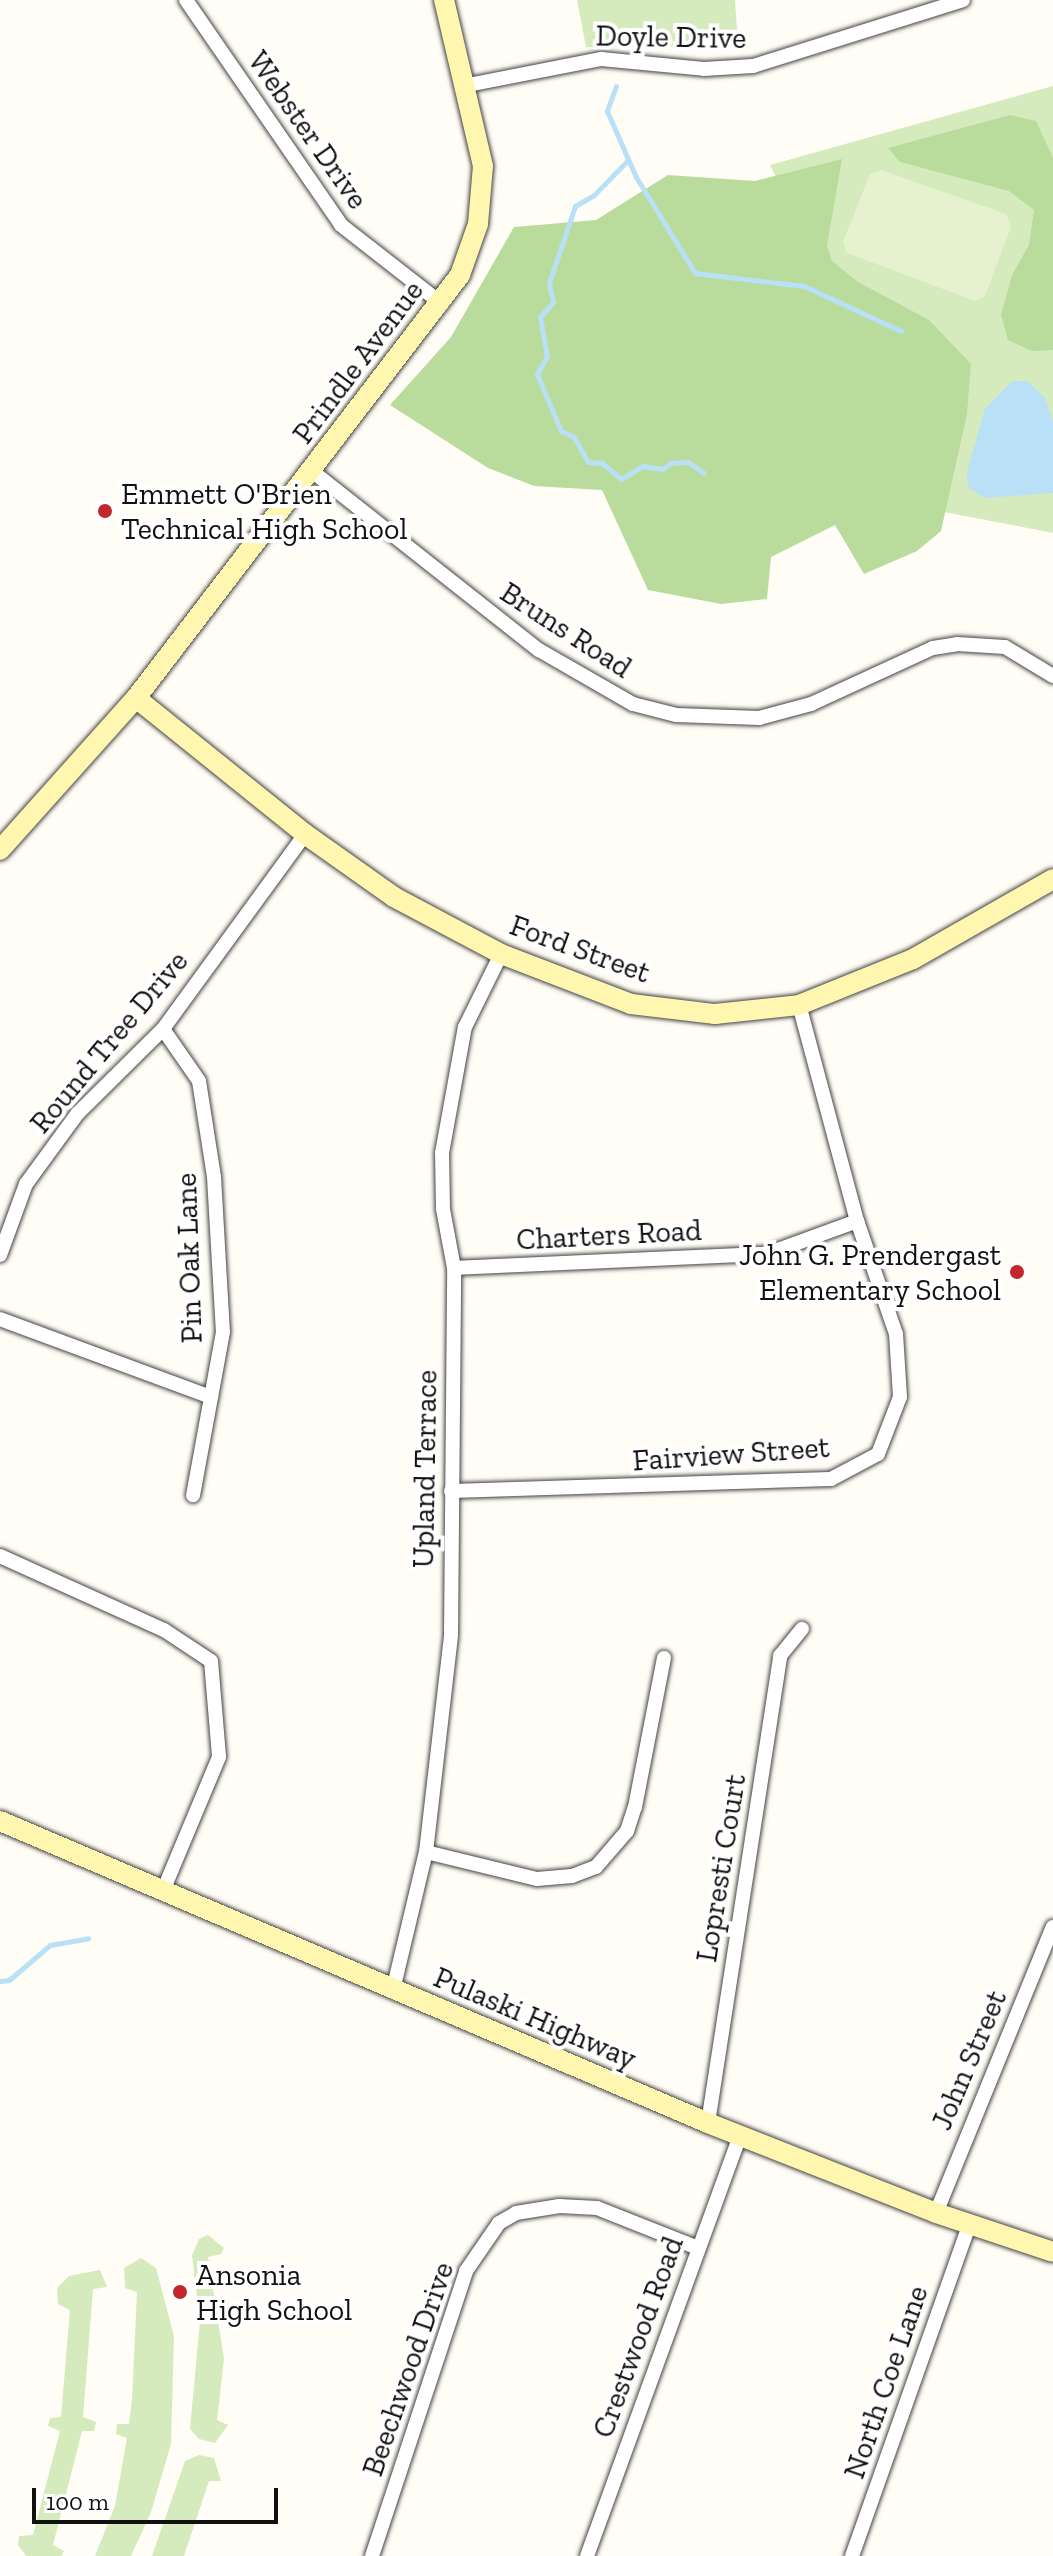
<!DOCTYPE html>
<style>
body{margin:0}
#map{position:relative;width:1053px;height:2556px;overflow:hidden;background:#fffdf5;font-family:"Zilla Slab",serif}
div>[style]{position:absolute}
[style*='--x']{left:calc(var(--x)*1px);top:calc(var(--y)*1px);width:calc(var(--w)*1px);rotate:calc(var(--a)*1deg)}
.green>*{inset:0;background:#d5ebbd}
.forest>*{inset:0;background:#b9dc9c}
.pitch>*{inset:0;background:#e6f2cf}
.water>*{inset:0;background:#b9e0f7}
.stream>*{height:5px;margin:-2.5px;padding:0 2.5px;transform-origin:2.5px;border-radius:2.5px;background:#b9e0f7}
.roads{filter:drop-shadow(0 0 2px #444) drop-shadow(0 0 2px #444)}
.street>*{height:14px;margin:-7px;padding:0 7px;transform-origin:7px;border-radius:7px;background:#fff}
.secondary>*{height:20px;margin:-10px;padding:0 10px;transform-origin:10px;border-radius:10px;background:#fff6b0}
.dots>*{width:22px;height:22px;translate:-50% -50%;box-sizing:border-box;border:4px solid #fff;border-radius:50%}
span{translate:-50% -50%;white-space:nowrap;text-align:center;line-height:1.15;-webkit-text-stroke:8px #fff;paint-order:stroke}
.street-label{font-size:30px;color:#111}
.poi-label{font-size:30px;color:#111}
.left{translate:0 -50%;text-align:left}
.right{translate:-100% -50%;text-align:right}
.scale{position:absolute;left:32px;top:2488px;width:246px;height:36px;box-sizing:border-box;border:4px solid #111;border-top:0;padding-left:10px;font-size:24px;line-height:28px;white-space:nowrap;color:#111;-webkit-text-stroke:6px #fff;paint-order:stroke}
</style>
<div id="map">
<div class="green">
<div style="clip-path:polygon(577px 0,735px 0,738px 46px,586px 47px)"></div>
<div style="clip-path:polygon(1053px 86px,1053px 533px,929px 509px,908px 443px,770px 165px)"></div>
<div style="clip-path:polygon(208px 2235px,224px 2248px,221px 2254px,208px 2257px,224px 2359px,217px 2420px,228px 2425px,215px 2443px,199px 2439px,190px 2429px,200px 2321px,192px 2255px,199px 2239px)"></div>
<div style="clip-path:polygon(141px 2258px,156px 2268px,174px 2336px,171px 2444px,151px 2512px,131px 2556px,95px 2556px,115px 2506px,127px 2438px,116px 2434px,117px 2424px,129px 2424px,132px 2399px,137px 2292px,125px 2288px,124px 2268px)"></div>
<div style="clip-path:polygon(100px 2270px,107px 2287px,93px 2289px,83px 2417px,96px 2422px,94px 2431px,82px 2431px,53px 2545px,64px 2551px,61px 2556px,26px 2556px,18px 2545px,19px 2536px,33px 2535px,60px 2431px,48px 2426px,50px 2418px,61px 2417px,70px 2310px,58px 2304px,57px 2288px,69px 2276px)"></div>
<div style="clip-path:polygon(199px 2455px,214px 2458px,221px 2481px,209px 2481px,184px 2556px,152px 2556px,185px 2461px)"></div>
</div>
<div class="forest">
<div style="clip-path:polygon(1010px 115px,1036px 121px,1053px 158px,1053px 350px,1032px 351px,1008px 340px,1001px 315px,1012px 275px,1029px 245px,1034px 210px,1009px 191px,900px 162px,888px 148px)"></div>
<div style="clip-path:polygon(842px 159px,827px 246px,832px 261px,858px 282px,929px 320px,971px 364px,967px 414px,941px 531px,917px 551px,864px 574px,835px 525px,771px 557px,767px 599px,721px 604px,648px 590px,602px 490px,534px 486px,488px 468px,390px 405px,451px 337px,514px 227px,596px 220px,668px 175px,755px 181px)"></div>
</div>
<div class="pitch">
<div style="clip-path:polygon(881px 170px,1006px 214px,1011px 227px,985px 296px,975px 301px,847px 253px,843px 242px,870px 174px)"></div>
</div>
<div class="water">
<div style="clip-path:polygon(1012px 381px,1027px 381px,1045px 398px,1053px 421px,1053px 493px,985px 498px,968px 487px,967px 472px,985px 409px)"></div>
</div>
<div class="stream">
<div style="--x:616;--y:86;--w:27;--a:110"></div>
<div style="--x:607;--y:111;--w:72;--a:66.3"></div>
<div style="--x:636;--y:177;--w:113;--a:58.4"></div>
<div style="--x:695;--y:273;--w:110;--a:6.8"></div>
<div style="--x:804;--y:286;--w:107;--a:24.9"></div>
<div style="--x:628;--y:160;--w:49;--a:134.2"></div>
<div style="--x:594;--y:195;--w:22;--a:150"></div>
<div style="--x:575;--y:206;--w:81;--a:108.7"></div>
<div style="--x:549;--y:283;--w:19;--a:78"></div>
<div style="--x:553;--y:302;--w:20;--a:131"></div>
<div style="--x:540;--y:317;--w:40;--a:80"></div>
<div style="--x:547;--y:356;--w:21;--a:119"></div>
<div style="--x:537;--y:374;--w:62;--a:67.2"></div>
<div style="--x:561;--y:431;--w:14;--a:25"></div>
<div style="--x:574;--y:437;--w:29;--a:61"></div>
<div style="--x:588;--y:462;--w:14;--a:4"></div>
<div style="--x:602;--y:463;--w:25;--a:40"></div>
<div style="--x:621;--y:479;--w:26;--a:-31"></div>
<div style="--x:643;--y:466;--w:20;--a:9"></div>
<div style="--x:663;--y:469;--w:9;--a:-41"></div>
<div style="--x:670;--y:463;--w:18;--a:-3"></div>
<div style="--x:688;--y:462;--w:19;--a:35"></div>
<div style="--x:0;--y:1981;--w:9;--a:-6"></div>
<div style="--x:9;--y:1980;--w:54;--a:-40.5"></div>
<div style="--x:50;--y:1945;--w:39;--a:-10"></div>
</div>
<div class="roads">
<div class="street">
<div style="--x:186;--y:0;--w:273;--a:55.4"></div>
<div style="--x:341;--y:225;--w:128;--a:38"></div>
<div style="--x:468;--y:85;--w:136;--a:-11.1"></div>
<div style="--x:601;--y:59;--w:103;--a:5.5"></div>
<div style="--x:704;--y:69;--w:49;--a:-3.5"></div>
<div style="--x:753;--y:66;--w:220;--a:-17.4"></div>
<div style="--x:312;--y:471;--w:289;--a:38.3"></div>
<div style="--x:539;--y:650;--w:108;--a:29.9"></div>
<div style="--x:633;--y:704;--w:44;--a:14.3"></div>
<div style="--x:676;--y:715;--w:83;--a:2.1"></div>
<div style="--x:759;--y:718;--w:54;--a:-15.1"></div>
<div style="--x:811;--y:704;--w:134;--a:-24.7"></div>
<div style="--x:933;--y:648;--w:24;--a:-9"></div>
<div style="--x:957;--y:644;--w:48;--a:3.6"></div>
<div style="--x:1005;--y:647;--w:56;--a:31.1"></div>
<div style="--x:163;--y:1029;--w:63;--a:55.3"></div>
<div style="--x:199;--y:1081;--w:97;--a:81.1"></div>
<div style="--x:214;--y:1177;--w:155;--a:86.7"></div>
<div style="--x:223;--y:1332;--w:166;--a:100.4"></div>
<div style="--x:0;--y:1255;--w:76;--a:-69.9"></div>
<div style="--x:26;--y:1184;--w:88;--a:-53.8"></div>
<div style="--x:78;--y:1113;--w:120;--a:-44.7"></div>
<div style="--x:163;--y:1029;--w:241;--a:-53.9"></div>
<div style="--x:454;--y:1268;--w:313;--a:-2.6"></div>
<div style="--x:767;--y:1254;--w:96;--a:-20.1"></div>
<div style="--x:0;--y:1319;--w:225;--a:20.3"></div>
<div style="--x:451;--y:1491;--w:380;--a:-1.8"></div>
<div style="--x:831;--y:1479;--w:53;--a:-28"></div>
<div style="--x:878;--y:1454;--w:61;--a:-68.9"></div>
<div style="--x:900;--y:1397;--w:63;--a:-93.6"></div>
<div style="--x:896;--y:1334;--w:120;--a:-109"></div>
<div style="--x:857;--y:1221;--w:224;--a:-105"></div>
<div style="--x:0;--y:1556;--w:180;--a:24.3"></div>
<div style="--x:164;--y:1630;--w:56;--a:33.4"></div>
<div style="--x:211;--y:1661;--w:96;--a:85.2"></div>
<div style="--x:219;--y:1757;--w:147;--a:112.7"></div>
<div style="--x:426;--y:1852;--w:114;--a:13.7"></div>
<div style="--x:537;--y:1879;--w:35;--a:-5"></div>
<div style="--x:572;--y:1876;--w:26;--a:-21"></div>
<div style="--x:596;--y:1867;--w:48;--a:-49.3"></div>
<div style="--x:627;--y:1831;--w:25;--a:-72"></div>
<div style="--x:635;--y:1807;--w:152;--a:-79"></div>
<div style="--x:393;--y:1990;--w:142;--a:-76.6"></div>
<div style="--x:426;--y:1852;--w:218;--a:-83.4"></div>
<div style="--x:451;--y:1635;--w:367;--a:-89.5"></div>
<div style="--x:454;--y:1268;--w:60;--a:-100.6"></div>
<div style="--x:443;--y:1209;--w:56;--a:-91"></div>
<div style="--x:442;--y:1153;--w:128;--a:-79.7"></div>
<div style="--x:465;--y:1027;--w:81;--a:-63.7"></div>
<div style="--x:708;--y:2123;--w:473;--a:-81.2"></div>
<div style="--x:780;--y:1656;--w:35;--a:-51"></div>
<div style="--x:936;--y:2213;--w:309;--a:-67.8"></div>
<div style="--x:372;--y:2556;--w:300;--a:-71.7"></div>
<div style="--x:466;--y:2271;--w:58;--a:-55.5"></div>
<div style="--x:499;--y:2223;--w:20;--a:-30"></div>
<div style="--x:516;--y:2213;--w:44;--a:-9.2"></div>
<div style="--x:559;--y:2206;--w:38;--a:3"></div>
<div style="--x:597;--y:2208;--w:109;--a:21.6"></div>
<div style="--x:587;--y:2556;--w:447;--a:-70"></div>
<div style="--x:852;--y:2556;--w:351;--a:-70.5"></div>
</div>
<div class="secondary">
<div style="--x:136;--y:698;--w:217;--a:38.8"></div>
<div style="--x:305;--y:834;--w:109;--a:35.3"></div>
<div style="--x:394;--y:897;--w:121;--a:28"></div>
<div style="--x:501;--y:954;--w:139;--a:21"></div>
<div style="--x:631;--y:1004;--w:85;--a:6.8"></div>
<div style="--x:715;--y:1014;--w:84;--a:-6.1"></div>
<div style="--x:799;--y:1005;--w:123;--a:-22"></div>
<div style="--x:913;--y:959;--w:161;--a:-29.7"></div>
<div style="--x:0;--y:850;--w:204;--a:-48.2"></div>
<div style="--x:136;--y:698;--w:533;--a:-52.55"></div>
<div style="--x:460;--y:275;--w:54;--a:-70.6"></div>
<div style="--x:478;--y:224;--w:58;--a:-85.1"></div>
<div style="--x:483;--y:166;--w:171;--a:-103.2"></div>
<div style="--x:0;--y:1821;--w:770;--a:23.1"></div>
<div style="--x:708;--y:2123;--w:245;--a:21.5"></div>
<div style="--x:936;--y:2213;--w:123;--a:18.4"></div>
</div>
</div>
<div class="dots">
<div style="left:105px;top:511px;background:#c4262e"></div>
<div style="left:1017px;top:1272px;background:#c4262e"></div>
<div style="left:180px;top:2292px;background:#c4262e"></div>
</div>
<div class="street-label">
<span style="left:671px;top:37px;rotate:1deg">Doyle Drive</span>
<span style="left:308px;top:130px;rotate:55deg">Webster Drive</span>
<span style="left:358px;top:362px;rotate:-53deg">Prindle Avenue</span>
<span style="left:566px;top:630px;rotate:33deg">Bruns Road</span>
<span style="left:580px;top:949px;rotate:20deg">Ford Street</span>
<span style="left:109px;top:1042px;rotate:-50deg">Round Tree Drive</span>
<span style="left:609px;top:1235px;rotate:-3deg">Charters Road</span>
<span style="left:189px;top:1258px;rotate:-92deg">Pin Oak Lane</span>
<span style="left:731px;top:1454px;rotate:-4deg">Fairview Street</span>
<span style="left:425px;top:1469px;rotate:-89deg">Upland Terrace</span>
<span style="left:721px;top:1868px;rotate:-81deg">Lopresti Court</span>
<span style="left:535px;top:2018px;rotate:23deg">Pulaski Highway</span>
<span style="left:969px;top:2060px;rotate:-67deg">John Street</span>
<span style="left:638px;top:2337px;rotate:-70deg">Crestwood Road</span>
<span style="left:408px;top:2369px;rotate:-71deg">Beechwood Drive</span>
<span style="left:886px;top:2382px;rotate:-71deg">North Coe Lane</span>
</div>
<div class="poi-label">
<span class="left" style="left:121px;top:511px">Emmett O'Brien<br>Technical High School</span>
<span class="right" style="left:1001px;top:1272px">John G. Prendergast<br>Elementary School</span>
<span class="left" style="left:196px;top:2292px">Ansonia<br>High School</span>
</div>
<div class="scale">100 m</div>
</div>
